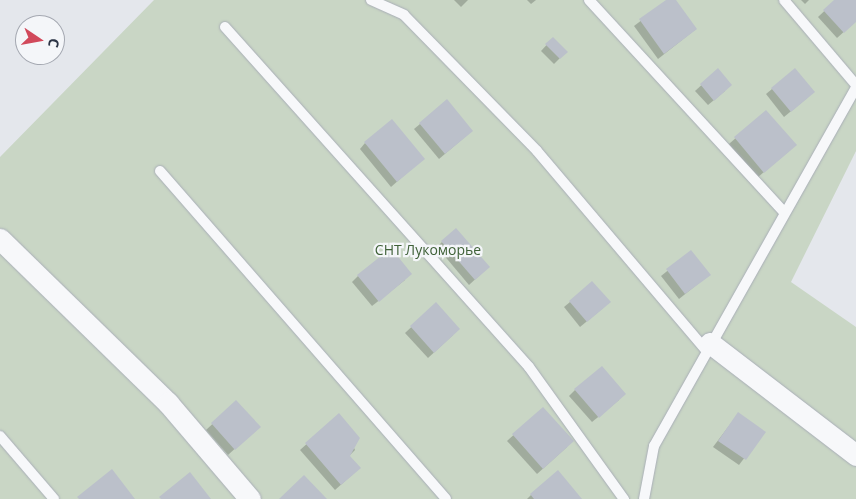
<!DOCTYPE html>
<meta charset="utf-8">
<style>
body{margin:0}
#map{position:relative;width:856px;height:499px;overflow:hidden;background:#e4e7ec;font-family:"Open Sans",sans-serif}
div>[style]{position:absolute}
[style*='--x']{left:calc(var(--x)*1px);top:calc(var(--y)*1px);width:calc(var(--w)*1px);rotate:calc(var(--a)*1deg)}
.green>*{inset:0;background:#c9d6c5}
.shadow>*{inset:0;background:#0003}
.building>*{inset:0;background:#bbc0ca}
.roads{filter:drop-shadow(0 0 1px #a9aeb7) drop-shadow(0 0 1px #a9aeb7)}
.service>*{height:10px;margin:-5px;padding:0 5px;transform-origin:5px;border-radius:5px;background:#f7f8fa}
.minor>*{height:21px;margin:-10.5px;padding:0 10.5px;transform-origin:10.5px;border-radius:10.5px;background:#f7f8fa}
span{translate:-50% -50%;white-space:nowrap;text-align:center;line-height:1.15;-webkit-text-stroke:4.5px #f4f6f9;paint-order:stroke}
.park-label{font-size:14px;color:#3f6138}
.north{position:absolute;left:15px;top:15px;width:50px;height:50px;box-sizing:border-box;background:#f4f6f9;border:1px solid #a4a8b1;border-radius:50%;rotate:102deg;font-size:14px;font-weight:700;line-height:20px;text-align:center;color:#2b3445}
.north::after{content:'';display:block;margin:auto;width:18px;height:22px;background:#d1495b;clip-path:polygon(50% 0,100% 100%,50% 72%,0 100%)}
</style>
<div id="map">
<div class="green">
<div style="clip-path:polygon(154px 0,856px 0,856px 151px,791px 282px,856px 327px,856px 499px,0 499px,0 157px)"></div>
</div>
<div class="shadow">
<div style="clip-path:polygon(454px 0,468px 0,461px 7px)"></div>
<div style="clip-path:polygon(527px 0,536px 0,531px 4px)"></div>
<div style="clip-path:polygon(668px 0,674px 0,696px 29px,658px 59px,634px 26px)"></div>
<div style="clip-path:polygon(801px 0,809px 0,805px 4px)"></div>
<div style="clip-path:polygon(836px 0,856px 0,856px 21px,837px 38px,818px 17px)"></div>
<div style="clip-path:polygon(553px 38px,566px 52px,554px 64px,541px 51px)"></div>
<div style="clip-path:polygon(718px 70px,725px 91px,708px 105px,695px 91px)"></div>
<div style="clip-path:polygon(772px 89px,807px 98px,784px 117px,766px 94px)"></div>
<div style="clip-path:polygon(766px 111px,789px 151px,757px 178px,729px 144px)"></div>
<div style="clip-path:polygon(420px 124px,466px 136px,439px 159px,414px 129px)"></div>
<div style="clip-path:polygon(365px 143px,417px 164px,391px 187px,360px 149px)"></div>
<div style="clip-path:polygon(442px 242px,482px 273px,469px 285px,437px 247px)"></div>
<div style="clip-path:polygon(691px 252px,709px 275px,679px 299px,661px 276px)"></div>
<div style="clip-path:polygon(358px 276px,405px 280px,372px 306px,352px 282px)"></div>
<div style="clip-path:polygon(570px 302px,603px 308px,580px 327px,564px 307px)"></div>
<div style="clip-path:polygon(436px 304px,453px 335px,428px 358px,405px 333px)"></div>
<div style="clip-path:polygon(575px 390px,619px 400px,592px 422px,569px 396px)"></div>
<div style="clip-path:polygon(236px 402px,253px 432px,228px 455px,206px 430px)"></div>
<div style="clip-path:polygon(543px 409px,567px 447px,537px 474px,507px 441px)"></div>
<div style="clip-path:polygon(738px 414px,764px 432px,739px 465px,713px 447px)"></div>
<div style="clip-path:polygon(339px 415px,355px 450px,349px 456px,353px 474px,335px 490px,300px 450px)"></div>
<div style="clip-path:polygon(558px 472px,581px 499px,527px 499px,531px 495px)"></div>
</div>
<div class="building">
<div style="clip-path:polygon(666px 0,676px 0,697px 29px,664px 54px,639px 19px)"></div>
<div style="clip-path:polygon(834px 0,856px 0,856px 22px,844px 33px,823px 10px)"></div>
<div style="clip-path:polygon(553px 37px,568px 52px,560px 59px,545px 44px)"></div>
<div style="clip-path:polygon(718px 68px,732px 85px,714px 101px,700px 84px)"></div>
<div style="clip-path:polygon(795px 68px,815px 92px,791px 112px,771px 88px)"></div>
<div style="clip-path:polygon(447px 99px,473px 131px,445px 154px,419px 123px)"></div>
<div style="clip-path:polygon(766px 110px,797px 145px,764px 173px,734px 137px)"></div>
<div style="clip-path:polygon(392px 119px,425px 159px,397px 182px,364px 142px)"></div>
<div style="clip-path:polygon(456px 228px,490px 267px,475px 280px,441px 241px)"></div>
<div style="clip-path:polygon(391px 248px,412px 274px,379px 302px,357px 275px)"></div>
<div style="clip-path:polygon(691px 250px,711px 275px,685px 294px,666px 269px)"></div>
<div style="clip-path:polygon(592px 281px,611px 302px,587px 322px,569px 301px)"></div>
<div style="clip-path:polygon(436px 302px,460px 329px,434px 353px,410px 326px)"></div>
<div style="clip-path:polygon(602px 366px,626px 394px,599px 418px,574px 389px)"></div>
<div style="clip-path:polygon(236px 400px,261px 427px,235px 450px,211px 423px)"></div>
<div style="clip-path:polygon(543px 407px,574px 441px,543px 469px,512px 434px)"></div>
<div style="clip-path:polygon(738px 412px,766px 432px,746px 460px,718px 441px)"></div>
<div style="clip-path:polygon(339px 413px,360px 438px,350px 456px,361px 468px,341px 485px,305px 443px)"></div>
<div style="clip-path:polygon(112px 469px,135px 499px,79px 499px,77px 497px)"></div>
<div style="clip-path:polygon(558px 470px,582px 499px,534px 499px,530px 494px)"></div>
<div style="clip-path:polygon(190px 472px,211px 499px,161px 499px,159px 497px)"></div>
<div style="clip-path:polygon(304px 475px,327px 499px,279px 499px)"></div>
</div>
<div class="roads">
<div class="service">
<div style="--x:371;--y:0;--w:36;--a:24"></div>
<div style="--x:404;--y:15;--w:190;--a:45.6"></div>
<div style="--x:537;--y:151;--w:261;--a:49.7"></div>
<div style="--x:589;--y:0;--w:288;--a:47.4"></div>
<div style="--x:784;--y:0;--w:111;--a:49.7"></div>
<div style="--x:225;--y:27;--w:456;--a:48.2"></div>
<div style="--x:529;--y:367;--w:163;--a:54.3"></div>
<div style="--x:160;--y:171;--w:435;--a:48.9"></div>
<div style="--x:0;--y:436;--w:83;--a:49.4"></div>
<div style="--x:644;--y:499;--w:54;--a:-79.3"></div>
<div style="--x:654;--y:446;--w:411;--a:-60.6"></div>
</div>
<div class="minor">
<div style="--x:0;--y:239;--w:235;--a:44.3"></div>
<div style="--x:168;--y:403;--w:126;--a:49.5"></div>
<div style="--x:710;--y:343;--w:184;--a:37.5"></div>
</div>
</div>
<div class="park-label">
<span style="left:428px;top:250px">СНТ Лукоморье</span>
</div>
<div class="north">С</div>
</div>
